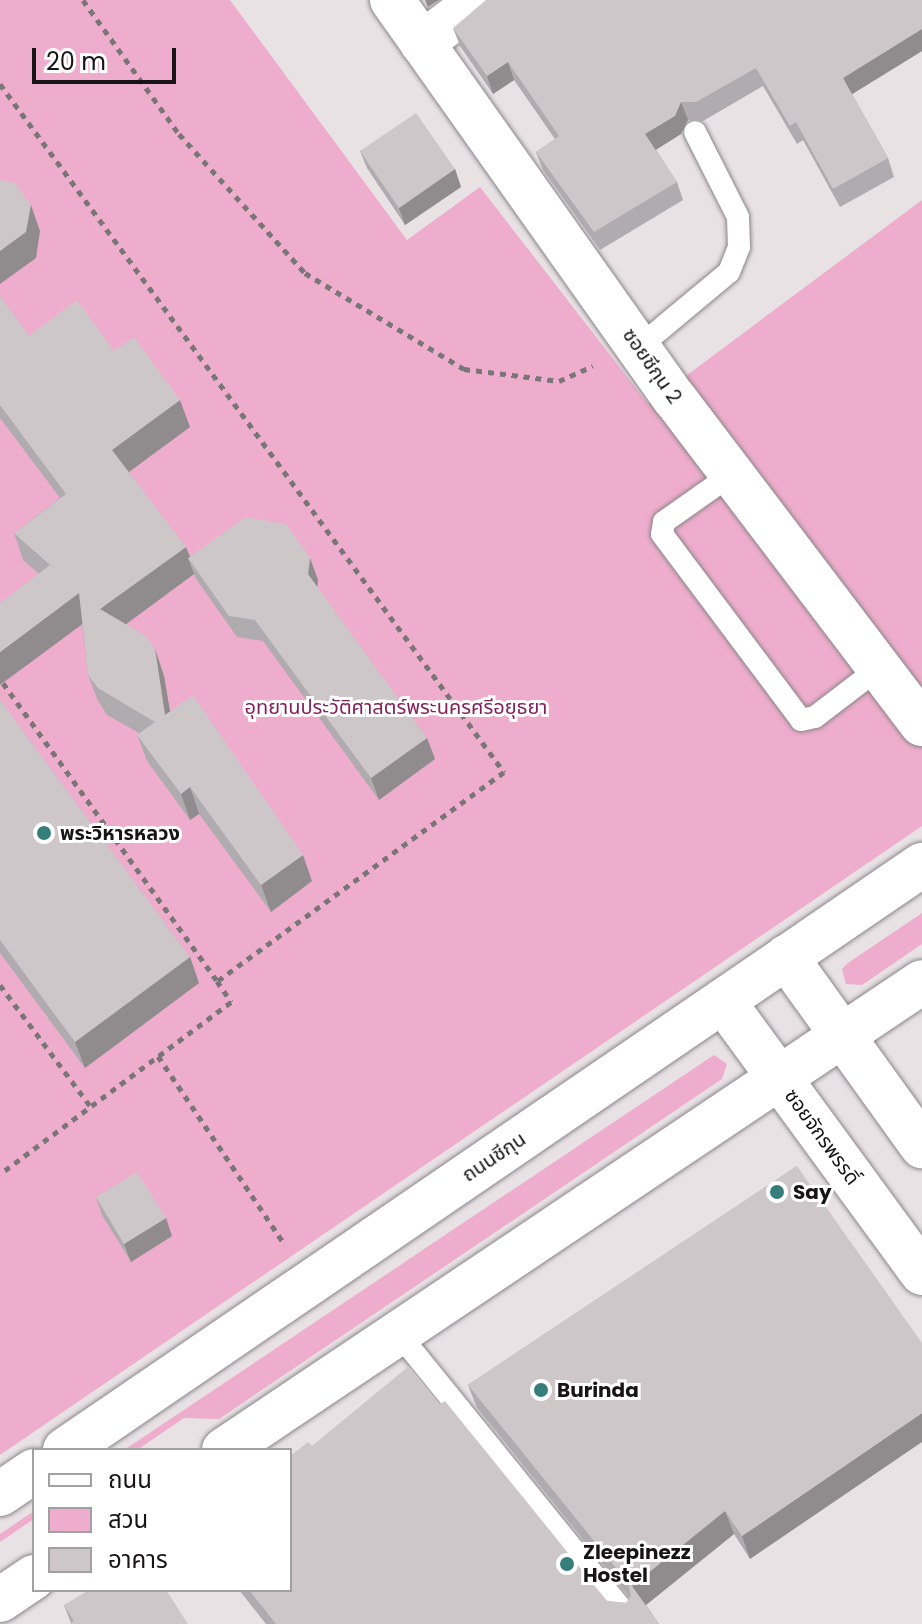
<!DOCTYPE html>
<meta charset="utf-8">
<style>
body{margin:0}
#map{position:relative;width:922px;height:1624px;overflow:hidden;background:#e8e2e5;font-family:Poppins,"Noto Sans Thai",sans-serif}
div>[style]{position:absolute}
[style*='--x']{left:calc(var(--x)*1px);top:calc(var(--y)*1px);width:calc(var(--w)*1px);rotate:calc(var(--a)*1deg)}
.green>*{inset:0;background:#efadcd}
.path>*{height:5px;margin-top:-2.5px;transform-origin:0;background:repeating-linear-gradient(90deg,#7a7678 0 6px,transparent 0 12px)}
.roads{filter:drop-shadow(0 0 2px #8b8689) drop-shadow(0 0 2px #8b8689)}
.lane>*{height:22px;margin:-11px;padding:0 11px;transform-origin:11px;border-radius:11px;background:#fff}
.street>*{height:44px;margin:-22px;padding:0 22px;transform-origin:22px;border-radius:22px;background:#fff}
.secondary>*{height:44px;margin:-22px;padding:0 22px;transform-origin:22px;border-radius:22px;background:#fff}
.wall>*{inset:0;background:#b0abae}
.shaded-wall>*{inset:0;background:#908b8d}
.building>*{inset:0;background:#cdc7ca}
.dots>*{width:22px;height:22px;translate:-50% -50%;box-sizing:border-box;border:4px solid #fff;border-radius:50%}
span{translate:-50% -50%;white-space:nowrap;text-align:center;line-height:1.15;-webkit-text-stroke:6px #fff;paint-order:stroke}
.street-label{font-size:20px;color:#161415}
.park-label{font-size:20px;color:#81215b}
.poi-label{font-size:20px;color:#161415;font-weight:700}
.left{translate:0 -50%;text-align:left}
.legend{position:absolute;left:32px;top:1448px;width:260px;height:144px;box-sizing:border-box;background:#fff;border:2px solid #a2a1a1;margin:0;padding:10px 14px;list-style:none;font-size:24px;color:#161415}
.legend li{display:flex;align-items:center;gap:16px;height:40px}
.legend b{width:40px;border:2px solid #a2a1a1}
.scale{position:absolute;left:32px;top:48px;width:144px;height:36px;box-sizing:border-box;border:4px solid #161415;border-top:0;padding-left:10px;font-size:24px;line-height:28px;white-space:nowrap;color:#161415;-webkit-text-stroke:6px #fff;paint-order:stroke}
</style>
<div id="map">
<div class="green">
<div style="clip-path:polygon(0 0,230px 0,407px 240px,480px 187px,648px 404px,922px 200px,922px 826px,0 1455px)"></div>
<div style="clip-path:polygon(922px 913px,922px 944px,862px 985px,846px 984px,842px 969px,848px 963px)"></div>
<div style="clip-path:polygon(714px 1055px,727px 1064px,722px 1079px,219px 1419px,184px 1418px,137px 1450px,124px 1450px)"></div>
<div style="clip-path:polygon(34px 1511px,34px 1519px,0 1542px,0 1534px)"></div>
</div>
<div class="path">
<div style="--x:83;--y:0;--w:165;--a:54.4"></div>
<div style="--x:179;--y:134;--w:188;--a:47.8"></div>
<div style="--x:305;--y:273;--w:186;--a:31.1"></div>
<div style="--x:464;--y:369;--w:96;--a:7.2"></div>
<div style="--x:559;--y:381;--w:37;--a:-24"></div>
<div style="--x:0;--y:84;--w:853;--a:53.78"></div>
<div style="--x:504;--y:772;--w:355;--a:143.9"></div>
<div style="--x:217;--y:981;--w:25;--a:56"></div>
<div style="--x:231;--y:1002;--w:288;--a:143.3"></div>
<div style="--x:3;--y:683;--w:367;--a:54.3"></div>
<div style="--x:0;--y:985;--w:152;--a:53.3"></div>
<div style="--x:158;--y:1056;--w:228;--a:56.1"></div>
</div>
<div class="roads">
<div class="lane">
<div style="--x:639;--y:347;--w:117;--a:-39.8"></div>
<div style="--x:729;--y:272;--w:27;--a:-68"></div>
<div style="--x:739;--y:247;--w:30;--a:-92"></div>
<div style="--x:738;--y:217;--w:95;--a:-116.8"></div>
<div style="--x:732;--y:474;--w:83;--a:144.8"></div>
<div style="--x:664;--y:522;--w:12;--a:99"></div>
<div style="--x:662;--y:534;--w:232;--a:53.2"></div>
<div style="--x:801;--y:720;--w:14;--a:-12"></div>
<div style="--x:815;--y:717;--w:81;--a:-37.4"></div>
<div style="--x:398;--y:1333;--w:363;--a:51"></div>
</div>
<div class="street">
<div style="--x:392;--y:0;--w:489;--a:54.7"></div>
<div style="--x:675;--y:399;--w:408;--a:52.8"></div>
<div style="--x:422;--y:43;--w:71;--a:-37"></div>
<div style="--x:786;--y:957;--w:233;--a:54.3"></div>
<div style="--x:723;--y:1001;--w:337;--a:53.8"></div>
</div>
<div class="secondary">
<div style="--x:65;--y:1450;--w:1038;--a:-34.32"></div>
<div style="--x:224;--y:1450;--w:840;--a:-33.84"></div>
<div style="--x:0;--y:1494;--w:41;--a:-34.1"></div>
<div style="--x:0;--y:1600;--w:41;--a:-34.1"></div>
</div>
</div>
<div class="wall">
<div style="clip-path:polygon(922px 0,922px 51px,852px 94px,888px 158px,894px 177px,840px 207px,803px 140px,797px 144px,763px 86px,703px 121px,688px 120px,681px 134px,656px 150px,677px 182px,683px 200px,600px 250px,543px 170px,536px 152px,555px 139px,514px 80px,493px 94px,460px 46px,453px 28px)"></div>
<div style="clip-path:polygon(360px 151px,455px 169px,461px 187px,405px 225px,367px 168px)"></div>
<div style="clip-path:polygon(0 296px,29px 336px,114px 351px,190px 427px,129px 472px,190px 556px,310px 558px,318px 580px,317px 587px,427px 738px,435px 759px,379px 800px,263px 641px,237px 637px,196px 579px,194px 574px,126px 624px,155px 649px,164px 676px,170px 711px,312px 881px,271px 912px,199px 814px,190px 820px,147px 761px,137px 735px,139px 733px,107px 715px,98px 701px,88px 675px,82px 624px,39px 574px,23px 560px,14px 533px,60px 498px,0 418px)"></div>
<div style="clip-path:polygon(0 700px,190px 957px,199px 983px,85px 1068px,0 953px)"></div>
<div style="clip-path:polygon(797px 1166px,750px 1559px,734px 1534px,646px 1605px,659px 1624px,266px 1624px,239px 1590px,290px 1590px,312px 1446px,440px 1404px,607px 1601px,626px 1603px,630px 1598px,477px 1408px,468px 1385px)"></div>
<div style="clip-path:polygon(96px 1197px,172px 1236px,131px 1262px,102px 1215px)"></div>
<div style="clip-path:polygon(166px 1590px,71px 1623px,64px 1605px)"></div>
</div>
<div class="shaded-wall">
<div style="clip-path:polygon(425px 0,439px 0,428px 7px)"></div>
<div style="clip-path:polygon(922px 29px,922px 51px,849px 96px,843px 78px)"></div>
<div style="clip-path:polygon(508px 62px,514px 80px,493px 94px,487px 76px)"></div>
<div style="clip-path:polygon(681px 102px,688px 120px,681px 134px,652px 152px,645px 134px)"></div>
<div style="clip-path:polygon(455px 169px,461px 187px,405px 225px,399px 208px)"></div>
<div style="clip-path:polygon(31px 205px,40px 231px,36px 258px,0 284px,0 251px)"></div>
<div style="clip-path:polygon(180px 400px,190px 427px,122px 477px,112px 450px)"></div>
<div style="clip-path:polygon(186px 547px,193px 564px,188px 558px,194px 574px,110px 636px,100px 609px)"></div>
<div style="clip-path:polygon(310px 558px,318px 580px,316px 596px,308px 574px)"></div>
<div style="clip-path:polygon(79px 593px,88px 620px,0 685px,0 652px)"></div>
<div style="clip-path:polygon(155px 649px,164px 676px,175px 741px,165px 715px)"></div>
<div style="clip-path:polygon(427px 738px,435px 759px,379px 800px,371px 778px)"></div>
<div style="clip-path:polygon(190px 787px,199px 814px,190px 820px,181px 794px)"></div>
<div style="clip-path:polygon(303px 855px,312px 881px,271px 912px,261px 885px)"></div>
<div style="clip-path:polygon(190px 957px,199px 983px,85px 1068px,75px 1042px)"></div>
<div style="clip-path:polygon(166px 1218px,172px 1236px,131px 1262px,124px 1244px)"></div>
<div style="clip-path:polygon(922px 1413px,922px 1442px,750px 1559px,742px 1536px)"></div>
<div style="clip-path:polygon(725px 1511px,734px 1534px,641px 1609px,632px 1586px)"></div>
</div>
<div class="building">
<div style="clip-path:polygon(486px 0,922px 0,922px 29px,843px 78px,888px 158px,833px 189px,796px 122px,790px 126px,756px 68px,696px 102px,681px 102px,675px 116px,645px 134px,677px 182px,594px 232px,536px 152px,559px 136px,508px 62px,487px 76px,453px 28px)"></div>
<div style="clip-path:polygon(416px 113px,455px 169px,399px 208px,360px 151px)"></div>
<div style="clip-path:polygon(0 180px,15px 183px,31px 205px,26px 232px,0 251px)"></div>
<div style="clip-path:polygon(0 296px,29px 336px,77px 300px,114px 351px,134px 337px,180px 400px,112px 450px,186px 547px,100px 609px,146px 636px,155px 649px,165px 715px,193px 695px,303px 855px,261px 885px,190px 787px,181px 794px,137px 735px,155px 722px,98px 688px,88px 675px,79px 593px,0 652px,0 603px,50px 565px,14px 533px,66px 494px,0 405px)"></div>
<div style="clip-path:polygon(246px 517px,286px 524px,310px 558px,308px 574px,427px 738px,371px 778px,255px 620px,229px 616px,188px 558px)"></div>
<div style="clip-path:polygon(0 700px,190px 957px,75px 1042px,0 940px)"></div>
<div style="clip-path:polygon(797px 1166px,922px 1343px,922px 1413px,742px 1536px,725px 1511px,632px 1586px,659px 1624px,276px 1624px,249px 1590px,290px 1590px,290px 1456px,308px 1442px,312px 1446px,409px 1366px,440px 1404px,445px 1401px,607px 1601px,626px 1603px,631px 1596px,628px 1583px,468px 1385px)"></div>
<div style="clip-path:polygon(137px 1172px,166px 1218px,124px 1244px,96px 1197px)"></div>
<div style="clip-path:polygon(89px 1590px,166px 1590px,188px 1624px,70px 1624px,74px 1621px,64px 1605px)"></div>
</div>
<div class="dots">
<div style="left:44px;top:833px;background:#367e7c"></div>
<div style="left:777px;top:1192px;background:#367e7c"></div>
<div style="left:541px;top:1390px;background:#367e7c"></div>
<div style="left:567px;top:1564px;background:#367e7c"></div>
</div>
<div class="street-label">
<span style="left:652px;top:366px;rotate:55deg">ซอยชีกุน 2</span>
<span style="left:822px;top:1137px;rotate:54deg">ซอยจักรพรรดิ์</span>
<span style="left:494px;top:1157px;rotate:-34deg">ถนนชีกุน</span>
</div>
<div class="park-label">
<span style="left:396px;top:707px">อุทยานประวัติศาสตร์พระนครศรีอยุธยา</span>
</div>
<div class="poi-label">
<span class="left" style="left:60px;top:833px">พระวิหารหลวง</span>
<span class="left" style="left:793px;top:1192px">Say</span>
<span class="left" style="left:557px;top:1390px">Burinda</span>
<span class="left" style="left:583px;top:1564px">Zleepinezz<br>Hostel</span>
</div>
<ul class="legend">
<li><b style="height:10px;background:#fff"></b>ถนน</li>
<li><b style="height:22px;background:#efadcd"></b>สวน</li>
<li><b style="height:22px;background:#cdc7ca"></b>อาคาร</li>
</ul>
<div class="scale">20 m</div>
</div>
